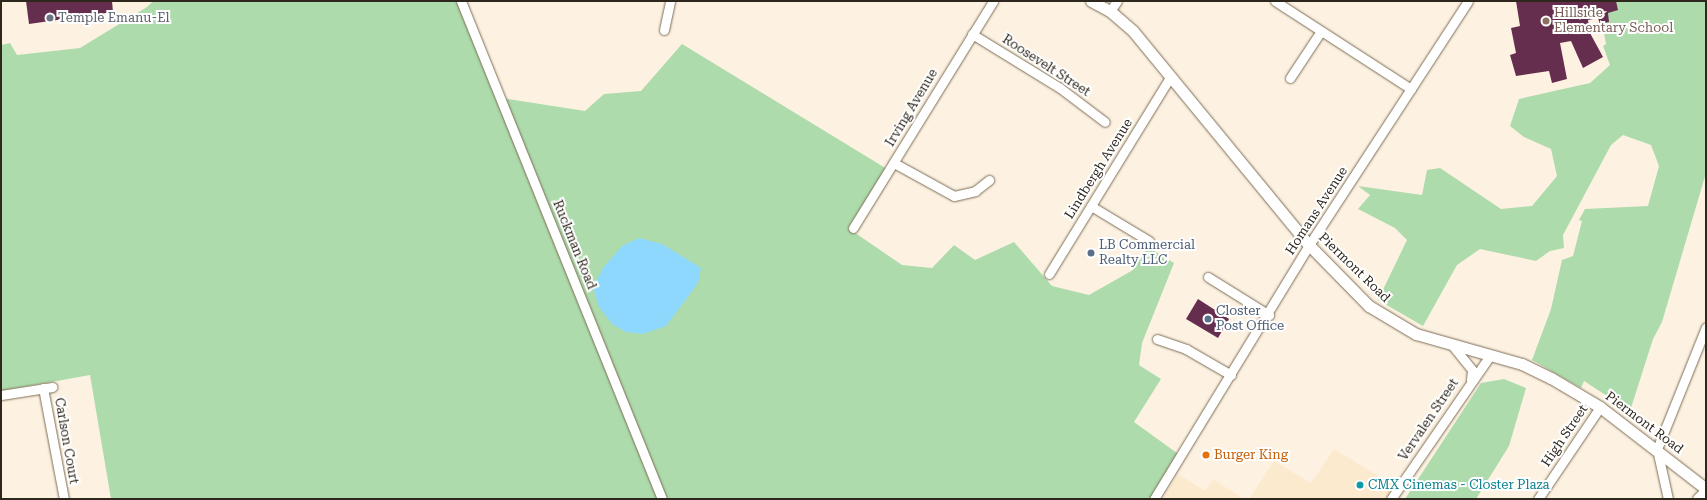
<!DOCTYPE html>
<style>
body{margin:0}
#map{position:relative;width:1707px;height:500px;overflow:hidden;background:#fdf2e2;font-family:"Roboto Serif",serif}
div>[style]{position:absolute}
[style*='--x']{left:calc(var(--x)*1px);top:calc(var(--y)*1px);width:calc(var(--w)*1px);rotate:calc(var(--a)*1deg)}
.built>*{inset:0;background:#fceacf}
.green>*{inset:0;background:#addbac}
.water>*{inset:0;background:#8dd8fc}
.building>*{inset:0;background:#662e4e}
.roads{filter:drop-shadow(0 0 1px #7d6d55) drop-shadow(0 0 1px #7d6d55)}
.minor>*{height:9px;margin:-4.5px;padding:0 4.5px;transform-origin:4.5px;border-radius:4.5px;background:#fff}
.major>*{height:11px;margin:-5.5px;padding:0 5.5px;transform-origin:5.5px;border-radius:5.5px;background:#fff}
.dots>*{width:11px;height:11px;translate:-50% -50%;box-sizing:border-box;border:2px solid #fff;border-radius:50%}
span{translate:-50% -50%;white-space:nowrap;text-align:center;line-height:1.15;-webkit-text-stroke:4px #fff;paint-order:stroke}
.education-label{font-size:13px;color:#785e54}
.left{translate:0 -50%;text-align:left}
.worship-label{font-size:13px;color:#5b616d}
.street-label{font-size:13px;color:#2e271d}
.service-label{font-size:13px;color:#4e5e75}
.food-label{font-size:13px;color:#c56008}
.culture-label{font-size:13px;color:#0d838f}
.frame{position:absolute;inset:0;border:2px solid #2e271d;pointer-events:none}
</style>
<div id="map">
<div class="built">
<div style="clip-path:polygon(1334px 449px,1395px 486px,1386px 499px,1249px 499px,1274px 461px,1311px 483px)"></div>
<div style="clip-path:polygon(1178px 474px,1205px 491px,1213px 479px,1244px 499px,1163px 499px)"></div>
</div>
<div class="green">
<div style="clip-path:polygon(153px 1px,461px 1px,502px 98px,585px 111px,604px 94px,641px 91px,682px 44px,887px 169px,848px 228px,902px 265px,932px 268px,954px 245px,975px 260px,1014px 242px,1052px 286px,1089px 295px,1133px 270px,1148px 247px,1174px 263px,1142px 343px,1139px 365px,1161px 379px,1134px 422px,1181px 456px,1154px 499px,111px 499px,90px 375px,1px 391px,1px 45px,10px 43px,17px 55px,80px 48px,147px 7px)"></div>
<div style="clip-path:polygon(1598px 1px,1706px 1px,1706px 173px,1662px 322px,1653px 339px,1630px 411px,1584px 381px,1581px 388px,1532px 360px,1551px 309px,1562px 260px,1573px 256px,1582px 221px,1579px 220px,1585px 209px,1648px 206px,1659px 166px,1651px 145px,1623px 135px,1611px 145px,1563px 235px,1564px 248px,1550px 251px,1536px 261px,1480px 249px,1457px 265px,1423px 326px,1378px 300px,1407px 240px,1395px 228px,1358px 209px,1370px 195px,1358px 186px,1422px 195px,1427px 170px,1440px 168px,1501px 209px,1532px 206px,1557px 176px,1551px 149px,1524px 137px,1510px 126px,1519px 99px,1590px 83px,1610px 65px,1603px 46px,1606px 44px)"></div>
<div style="clip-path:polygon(1504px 379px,1526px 388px,1509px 446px,1476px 499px,1405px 499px,1481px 383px)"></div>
</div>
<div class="water">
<div style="clip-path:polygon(639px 238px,662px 244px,701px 268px,698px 283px,666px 326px,643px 334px,626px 332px,612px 324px,599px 307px,593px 287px,603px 268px,622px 246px)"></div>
</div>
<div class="building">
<div style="clip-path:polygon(26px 1px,112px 1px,113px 12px,29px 24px)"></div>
<div style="clip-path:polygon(1516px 1px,1616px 1px,1618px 10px,1608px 13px,1609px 22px,1600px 24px,1598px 18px,1588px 20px,1590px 33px,1603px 57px,1583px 68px,1571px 41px,1560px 43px,1567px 79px,1552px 83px,1549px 71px,1516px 76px,1510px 55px,1516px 53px,1511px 28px,1520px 26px)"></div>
<div style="clip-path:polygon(1198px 299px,1229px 319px,1218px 338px,1186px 319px)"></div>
</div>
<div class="roads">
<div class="minor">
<div style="--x:461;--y:1;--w:537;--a:68.02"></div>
<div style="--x:1275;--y:1;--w:162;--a:32.9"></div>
<div style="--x:1110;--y:11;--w:12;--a:-55"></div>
<div style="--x:664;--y:30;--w:30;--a:-78"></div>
<div style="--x:972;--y:34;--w:103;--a:31.5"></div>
<div style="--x:1060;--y:88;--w:56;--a:37.1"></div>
<div style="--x:1290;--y:78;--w:56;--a:-56.6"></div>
<div style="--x:894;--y:163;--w:68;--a:28.8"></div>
<div style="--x:954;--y:196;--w:22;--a:-13"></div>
<div style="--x:975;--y:191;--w:18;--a:-38"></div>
<div style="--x:1091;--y:206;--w:68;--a:31.1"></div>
<div style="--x:853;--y:228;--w:267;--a:-58.3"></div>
<div style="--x:1049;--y:274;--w:231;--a:-58.4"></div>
<div style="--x:1208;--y:277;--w:72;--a:31.9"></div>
<div style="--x:1157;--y:339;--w:31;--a:19"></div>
<div style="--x:1186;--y:349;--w:52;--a:30"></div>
<div style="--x:1452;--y:345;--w:32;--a:51"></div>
<div style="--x:1472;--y:370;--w:10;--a:96"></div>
<div style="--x:43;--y:388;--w:113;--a:79.3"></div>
<div style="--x:1;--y:395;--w:52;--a:-8.9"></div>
<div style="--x:1154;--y:499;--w:298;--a:-58.6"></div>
<div style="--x:1309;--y:245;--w:291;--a:-56.9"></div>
<div style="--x:1391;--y:499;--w:173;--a:-55.4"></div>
<div style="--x:1538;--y:499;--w:111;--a:-56"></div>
<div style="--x:1668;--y:499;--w:51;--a:-102.4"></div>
<div style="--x:1657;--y:449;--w:131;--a:-68.1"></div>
</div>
<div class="major">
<div style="--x:1091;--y:1;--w:21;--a:28"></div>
<div style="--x:1110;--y:11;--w:30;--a:41"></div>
<div style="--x:1133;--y:31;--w:277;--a:50.6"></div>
<div style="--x:1309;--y:245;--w:86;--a:45.5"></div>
<div style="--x:1369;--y:306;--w:55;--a:30.8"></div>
<div style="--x:1416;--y:334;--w:110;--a:15.8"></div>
<div style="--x:1522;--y:364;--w:32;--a:26"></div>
<div style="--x:1551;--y:378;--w:57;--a:30.6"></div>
<div style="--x:1600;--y:407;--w:134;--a:37.7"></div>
<div style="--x:1698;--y:499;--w:11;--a:-45"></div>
</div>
</div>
<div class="dots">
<div style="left:50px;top:18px;background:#6b7280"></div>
<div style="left:1546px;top:21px;background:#8d6e63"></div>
<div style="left:1091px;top:253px;background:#5c6f8a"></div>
<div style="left:1208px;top:319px;background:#5c6f8a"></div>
<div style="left:1206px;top:455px;background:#e8710a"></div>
<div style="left:1360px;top:485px;background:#0f9aa8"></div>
</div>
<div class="education-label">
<span class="left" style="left:1554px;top:21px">Hillside<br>Elementary School</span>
</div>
<div class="worship-label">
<span class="left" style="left:58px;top:18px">Temple Emanu-El</span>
</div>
<div class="street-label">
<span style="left:1046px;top:66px;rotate:33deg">Roosevelt Street</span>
<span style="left:912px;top:108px;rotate:-59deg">Irving Avenue</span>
<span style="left:1099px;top:169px;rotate:-58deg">Lindbergh Avenue</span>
<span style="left:1317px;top:211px;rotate:-57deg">Homans Avenue</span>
<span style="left:574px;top:245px;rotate:68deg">Ruckman Road</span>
<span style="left:1354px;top:268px;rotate:44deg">Piermont Road</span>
<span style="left:1429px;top:420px;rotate:-56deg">Vervalen Street</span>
<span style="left:1644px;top:423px;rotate:37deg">Piermont Road</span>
<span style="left:1565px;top:436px;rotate:-56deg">High Street</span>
<span style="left:66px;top:441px;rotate:80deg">Carlson Court</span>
</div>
<div class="service-label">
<span class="left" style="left:1099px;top:253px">LB Commercial<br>Realty LLC</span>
<span class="left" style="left:1216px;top:319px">Closter<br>Post Office</span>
</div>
<div class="food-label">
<span class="left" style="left:1214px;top:455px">Burger King</span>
</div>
<div class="culture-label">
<span class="left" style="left:1368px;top:485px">CMX Cinemas - Closter Plaza</span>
</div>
<div class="frame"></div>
</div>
